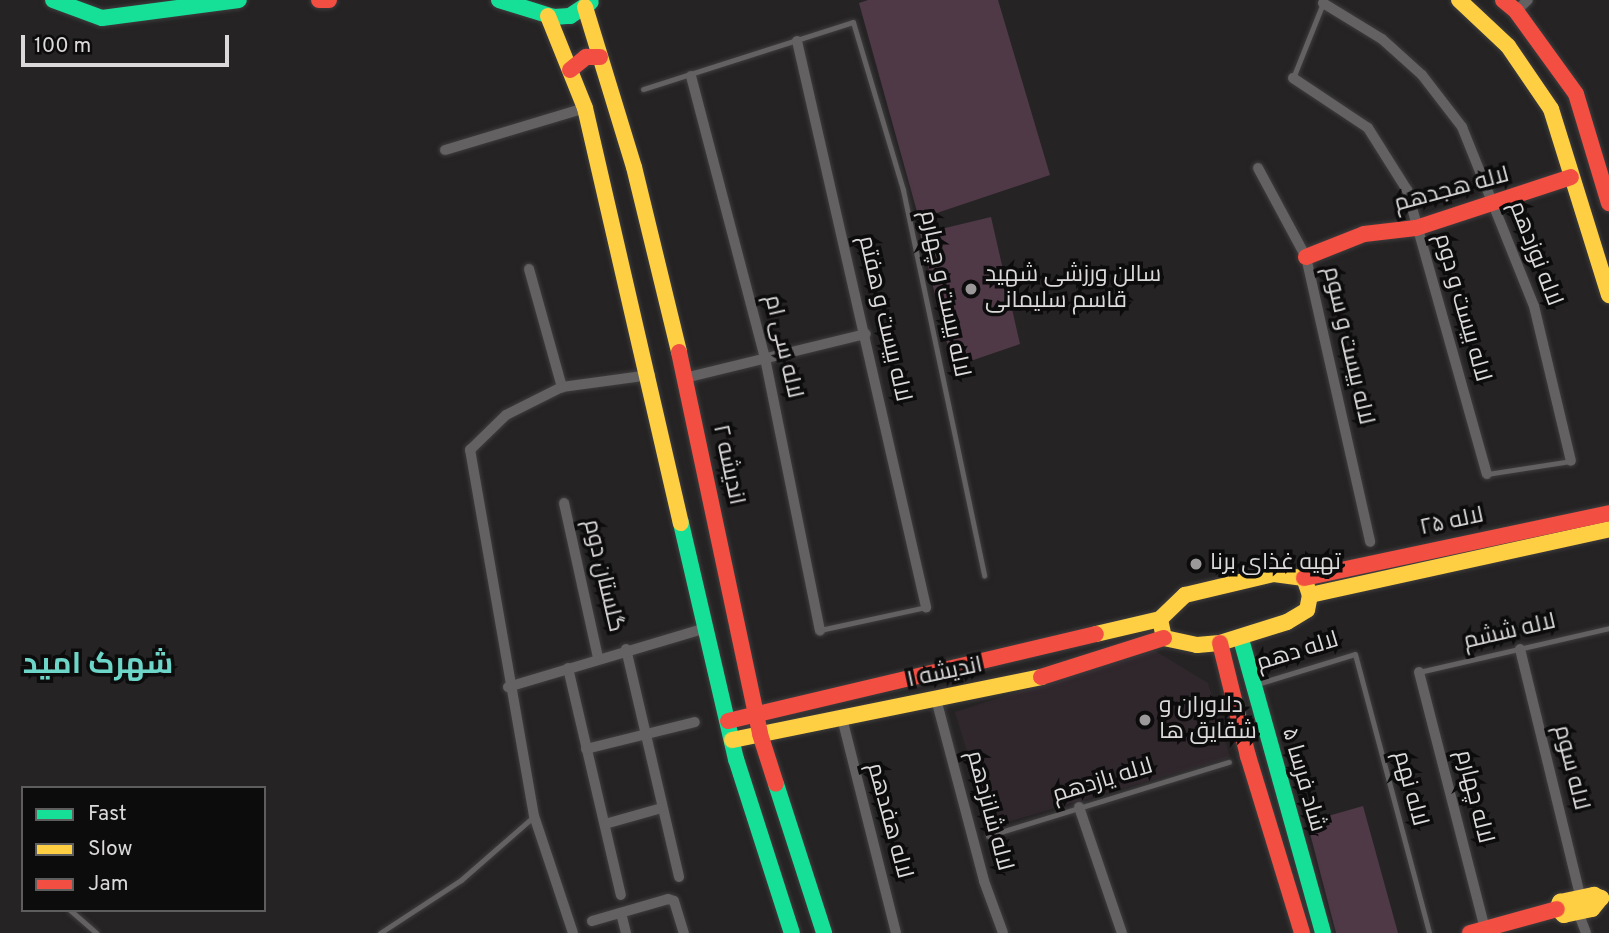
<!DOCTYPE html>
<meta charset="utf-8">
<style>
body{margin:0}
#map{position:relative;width:1609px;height:933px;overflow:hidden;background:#252324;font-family:Overpass,Cairo,sans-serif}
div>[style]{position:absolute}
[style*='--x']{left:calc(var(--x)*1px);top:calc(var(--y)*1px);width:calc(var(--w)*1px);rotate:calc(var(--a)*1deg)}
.built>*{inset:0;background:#30272d}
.green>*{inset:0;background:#4f3946}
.roads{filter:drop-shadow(0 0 2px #3f3d3e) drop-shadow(0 0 2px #3f3d3e)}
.lane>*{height:5px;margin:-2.5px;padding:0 2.5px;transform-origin:2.5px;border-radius:2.5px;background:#636162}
.street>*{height:10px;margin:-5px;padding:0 5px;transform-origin:5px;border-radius:5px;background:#636162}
.fast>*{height:16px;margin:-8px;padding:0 8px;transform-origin:8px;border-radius:8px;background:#16e098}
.slow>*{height:16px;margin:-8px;padding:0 8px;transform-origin:8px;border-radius:8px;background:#ffcf43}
.jam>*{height:16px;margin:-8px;padding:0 8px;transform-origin:8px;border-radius:8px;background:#f24e42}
.dots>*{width:19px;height:19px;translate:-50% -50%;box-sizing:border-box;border:4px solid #0d0c0d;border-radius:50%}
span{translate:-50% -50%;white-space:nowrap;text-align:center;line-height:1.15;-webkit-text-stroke:7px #0d0c0d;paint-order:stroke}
.street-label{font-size:23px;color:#dbd9da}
.poi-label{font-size:23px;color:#dbd9da}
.left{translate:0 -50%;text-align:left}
.district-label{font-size:30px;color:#6dd6c9;font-weight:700}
.legend{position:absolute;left:21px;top:786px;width:245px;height:126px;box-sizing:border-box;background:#0d0c0d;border:2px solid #5f5e5f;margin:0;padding:9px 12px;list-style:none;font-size:21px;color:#dbd9da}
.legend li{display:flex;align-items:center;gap:14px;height:35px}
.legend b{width:35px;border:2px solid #5f5e5f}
.scale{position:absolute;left:21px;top:35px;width:208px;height:32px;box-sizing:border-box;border:4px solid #dbd9da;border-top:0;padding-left:9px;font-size:21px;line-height:24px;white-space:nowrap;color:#dbd9da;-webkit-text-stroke:5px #0d0c0d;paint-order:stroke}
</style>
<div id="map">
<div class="built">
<div style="clip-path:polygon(1152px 649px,1208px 683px,1230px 757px,990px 827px,955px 712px)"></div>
</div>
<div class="green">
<div style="clip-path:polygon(868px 0,998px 0,1050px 175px,919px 219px,859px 3px)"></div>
<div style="clip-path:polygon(991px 217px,1020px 344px,953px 367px,920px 234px)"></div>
<div style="clip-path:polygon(1363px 806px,1398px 933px,1336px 933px,1307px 822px)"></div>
</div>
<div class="roads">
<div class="lane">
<div style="--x:1293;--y:78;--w:81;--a:-68.2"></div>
<div style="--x:643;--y:89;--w:220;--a:-17.7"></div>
<div style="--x:853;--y:22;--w:175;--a:73.4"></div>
<div style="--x:903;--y:190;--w:394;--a:78.1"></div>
<div style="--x:1487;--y:474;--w:85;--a:-8.8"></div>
<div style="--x:820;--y:630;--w:108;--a:-12.2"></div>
<div style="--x:1419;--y:672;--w:195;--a:-13"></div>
<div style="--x:1257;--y:684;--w:102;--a:-17"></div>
<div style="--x:1355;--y:654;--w:289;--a:75.1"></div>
<div style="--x:988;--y:836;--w:252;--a:-17.1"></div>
<div style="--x:70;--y:910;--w:35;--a:41"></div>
<div style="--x:380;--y:933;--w:97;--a:-33.2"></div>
<div style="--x:461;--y:880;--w:96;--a:-41.2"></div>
</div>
<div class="street">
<div style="--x:1323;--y:3;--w:69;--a:31.4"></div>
<div style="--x:1382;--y:39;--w:54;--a:42"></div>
<div style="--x:1422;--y:75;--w:66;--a:52.4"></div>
<div style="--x:1462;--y:127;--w:193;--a:68.1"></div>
<div style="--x:1534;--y:306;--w:159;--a:76.6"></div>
<div style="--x:1516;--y:11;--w:16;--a:-43"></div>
<div style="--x:797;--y:41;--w:581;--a:77.16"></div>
<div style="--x:691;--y:76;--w:292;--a:75.3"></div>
<div style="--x:765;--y:358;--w:278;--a:78.6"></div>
<div style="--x:1293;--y:78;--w:90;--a:33.7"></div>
<div style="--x:1368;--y:128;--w:73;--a:57.8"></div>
<div style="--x:1407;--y:190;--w:295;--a:74.3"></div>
<div style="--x:445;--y:150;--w:146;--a:-16.7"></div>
<div style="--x:1258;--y:168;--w:101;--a:61.7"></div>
<div style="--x:1306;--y:257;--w:292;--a:77.3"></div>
<div style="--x:529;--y:269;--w:123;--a:74.4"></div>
<div style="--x:685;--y:378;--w:186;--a:-13.7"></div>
<div style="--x:564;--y:503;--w:159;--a:77.6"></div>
<div style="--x:626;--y:649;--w:234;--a:76.9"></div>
<div style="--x:1520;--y:649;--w:254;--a:76.3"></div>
<div style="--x:568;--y:668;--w:233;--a:76.9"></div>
<div style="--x:1419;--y:672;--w:269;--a:75.6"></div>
<div style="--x:508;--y:687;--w:207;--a:-16.6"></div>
<div style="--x:936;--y:699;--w:188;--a:75.2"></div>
<div style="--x:984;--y:881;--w:55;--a:69.9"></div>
<div style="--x:842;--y:718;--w:222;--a:75.9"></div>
<div style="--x:586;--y:749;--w:112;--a:-13.9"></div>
<div style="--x:1079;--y:807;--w:133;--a:71.2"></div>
<div style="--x:605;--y:824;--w:59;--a:-15.7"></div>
<div style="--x:1578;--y:912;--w:22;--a:69"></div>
<div style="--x:621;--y:913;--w:21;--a:76"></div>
<div style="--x:592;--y:921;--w:79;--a:-16.1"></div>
<div style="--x:668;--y:899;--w:6;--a:18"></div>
<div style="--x:674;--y:901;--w:34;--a:73"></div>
<div style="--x:573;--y:933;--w:123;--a:-108.4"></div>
<div style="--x:534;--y:816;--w:372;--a:-99.9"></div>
<div style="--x:470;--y:450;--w:50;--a:-44.2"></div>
<div style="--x:506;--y:415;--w:63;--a:-26.6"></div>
<div style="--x:562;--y:387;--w:89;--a:-7.8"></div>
</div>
<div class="fast">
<div style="--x:53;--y:0;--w:52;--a:20.2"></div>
<div style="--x:102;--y:18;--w:138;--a:-7.5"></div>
<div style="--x:499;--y:0;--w:58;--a:17.2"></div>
<div style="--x:554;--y:17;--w:16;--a:-4"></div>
<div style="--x:570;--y:16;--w:25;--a:-34"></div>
<div style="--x:681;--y:523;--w:242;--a:76.9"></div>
<div style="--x:736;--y:759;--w:183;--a:72.2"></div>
<div style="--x:1241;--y:639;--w:305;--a:74.4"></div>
<div style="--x:776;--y:784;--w:157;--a:72.1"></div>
</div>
<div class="slow">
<div style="--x:1459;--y:0;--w:67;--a:43.2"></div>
<div style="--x:1508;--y:46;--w:76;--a:55.7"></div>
<div style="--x:1551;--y:109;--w:195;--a:72.7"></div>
<div style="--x:585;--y:7;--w:167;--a:73"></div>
<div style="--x:634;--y:167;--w:190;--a:76.3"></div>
<div style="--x:548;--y:16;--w:99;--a:68.1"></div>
<div style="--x:585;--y:108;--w:426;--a:77"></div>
<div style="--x:1310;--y:595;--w:306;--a:-12.4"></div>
<div style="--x:1096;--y:634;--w:66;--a:-13.2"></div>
<div style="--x:1160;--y:619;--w:35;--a:-44"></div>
<div style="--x:1185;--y:595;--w:91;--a:-13.3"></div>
<div style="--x:1274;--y:574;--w:30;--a:8"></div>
<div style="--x:1304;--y:578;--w:18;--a:71"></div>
<div style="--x:1310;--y:595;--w:15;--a:101"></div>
<div style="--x:1307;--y:610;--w:23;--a:149"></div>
<div style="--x:1287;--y:622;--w:70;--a:162.6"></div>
<div style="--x:1220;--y:643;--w:23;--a:175"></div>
<div style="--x:1197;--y:645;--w:34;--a:-168"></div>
<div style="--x:1164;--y:638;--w:19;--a:-102"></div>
<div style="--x:732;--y:740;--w:315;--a:-11.5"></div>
<div style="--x:1594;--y:895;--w:8;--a:23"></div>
<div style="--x:1601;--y:898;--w:14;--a:129"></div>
<div style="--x:1592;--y:909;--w:29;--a:168"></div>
<div style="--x:1564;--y:915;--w:9;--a:-139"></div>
<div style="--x:1557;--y:909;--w:8;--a:-67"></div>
<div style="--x:1560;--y:902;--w:35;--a:-12"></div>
</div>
<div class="jam">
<div style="--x:319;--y:0;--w:10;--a:0"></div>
<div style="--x:1503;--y:0;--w:17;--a:40"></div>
<div style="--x:1516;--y:11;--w:102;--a:54.1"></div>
<div style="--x:1576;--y:94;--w:114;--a:73.2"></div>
<div style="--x:570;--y:70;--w:21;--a:-39"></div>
<div style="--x:586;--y:57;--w:14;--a:0"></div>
<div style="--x:1306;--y:257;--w:62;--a:-21.6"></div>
<div style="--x:1364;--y:234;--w:52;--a:-6.6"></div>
<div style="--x:1416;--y:228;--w:163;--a:-18.2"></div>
<div style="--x:679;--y:352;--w:390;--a:78"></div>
<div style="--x:760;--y:734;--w:52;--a:72.3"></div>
<div style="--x:1304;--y:578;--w:312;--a:-12"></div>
<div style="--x:1220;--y:643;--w:116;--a:76.1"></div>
<div style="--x:1248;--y:756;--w:185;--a:73"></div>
<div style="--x:1041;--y:677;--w:129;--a:-17.6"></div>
<div style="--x:728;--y:721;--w:378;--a:-13.3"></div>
<div style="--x:1470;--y:933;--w:90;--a:-15.4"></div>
</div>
</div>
<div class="dots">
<div style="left:971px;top:289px;background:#9b999a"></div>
<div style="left:1196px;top:564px;background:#9b999a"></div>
<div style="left:1145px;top:720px;background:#9b999a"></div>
</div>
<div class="street-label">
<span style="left:1452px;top:191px;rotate:-15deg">لاله هجدهم</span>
<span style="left:1534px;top:254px;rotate:69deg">لاله نوزدهم</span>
<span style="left:943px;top:294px;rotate:78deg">لاله بیست و چهارم</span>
<span style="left:1461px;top:308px;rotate:74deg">لاله بیست و دوم</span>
<span style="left:883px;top:319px;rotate:77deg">لاله بیست و هفتم</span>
<span style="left:1347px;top:346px;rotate:77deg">لاله بیست و سوم</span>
<span style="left:782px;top:347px;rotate:77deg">لاله سی ام</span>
<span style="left:727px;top:465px;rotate:78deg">اندیشه ۲</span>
<span style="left:1452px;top:523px;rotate:-12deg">لاله ۲۵</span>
<span style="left:602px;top:576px;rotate:77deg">گلستان دوم</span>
<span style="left:1510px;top:633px;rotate:-13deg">لاله ششم</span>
<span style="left:1298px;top:653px;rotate:-17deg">لاله دهم</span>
<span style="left:945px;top:674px;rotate:-12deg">اندیشه ۱</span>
<span style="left:1570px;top:768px;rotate:76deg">لاله سوم</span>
<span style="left:1302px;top:780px;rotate:74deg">شاد فرسا ۵</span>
<span style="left:1103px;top:782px;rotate:-17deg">لاله یازدهم</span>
<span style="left:1409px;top:789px;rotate:75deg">لاله نهم</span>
<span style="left:1473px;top:797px;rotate:76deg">لاله چهارم</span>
<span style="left:988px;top:811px;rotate:75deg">لاله شانزدهم</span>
<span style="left:888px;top:821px;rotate:75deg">لاله هفدهم</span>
</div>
<div class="poi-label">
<span class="left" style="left:985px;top:289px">سالن ورزشی شهید<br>قاسم سلیمانی</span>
<span class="left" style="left:1210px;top:564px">تهیه غذای برنا</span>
<span class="left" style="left:1159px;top:720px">دلاوران و<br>شقایق ها</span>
</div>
<div class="district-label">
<span style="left:98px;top:666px">شهرک امید</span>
</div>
<ul class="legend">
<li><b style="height:9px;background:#16e098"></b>Fast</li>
<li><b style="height:9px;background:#ffcf43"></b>Slow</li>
<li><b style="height:9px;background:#f24e42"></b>Jam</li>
</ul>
<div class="scale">100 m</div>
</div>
